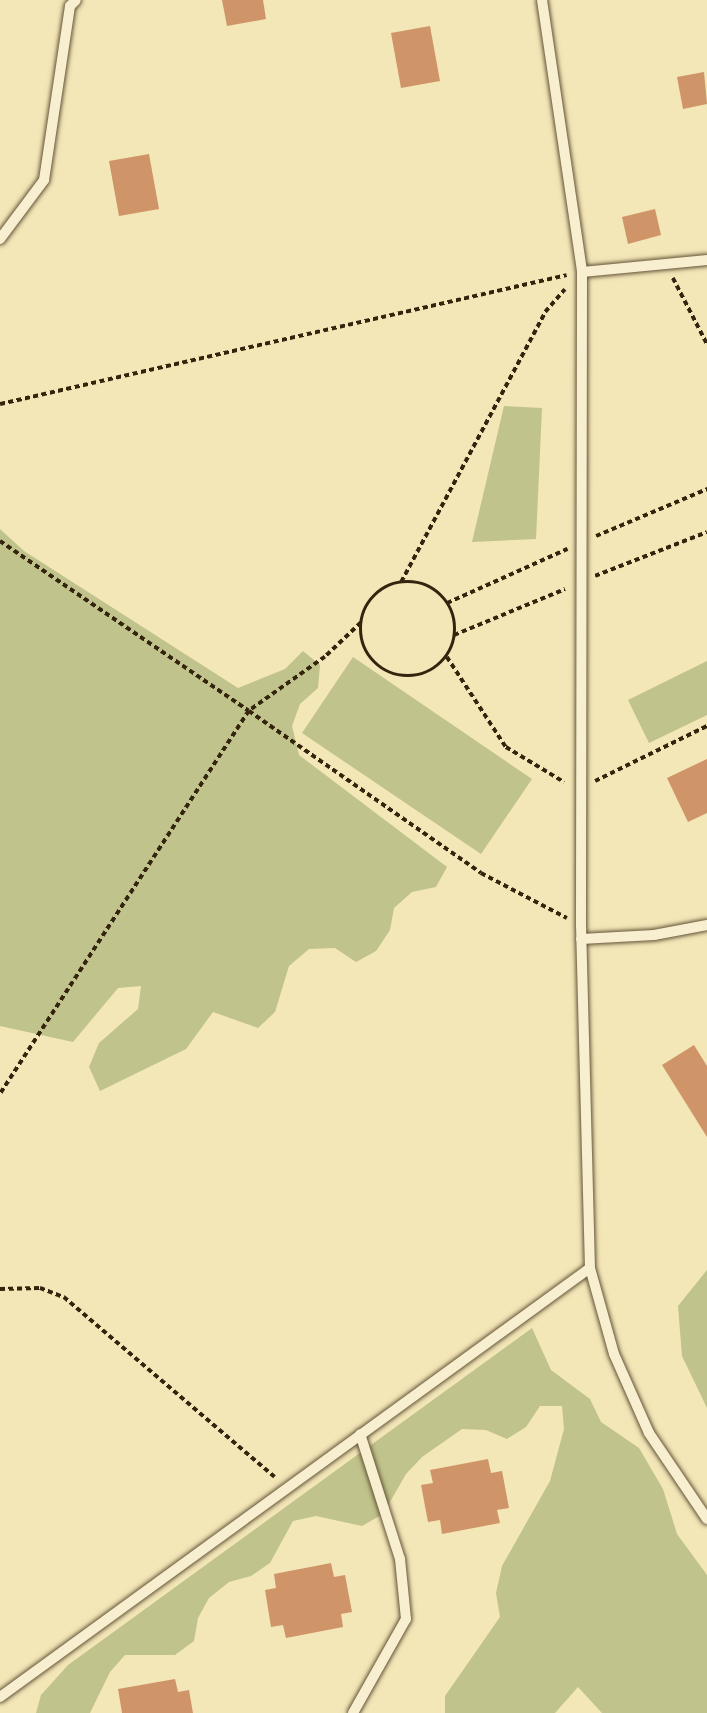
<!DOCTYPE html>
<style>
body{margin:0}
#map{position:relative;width:707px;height:1713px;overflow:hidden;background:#f3e6b7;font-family:Vollkorn,serif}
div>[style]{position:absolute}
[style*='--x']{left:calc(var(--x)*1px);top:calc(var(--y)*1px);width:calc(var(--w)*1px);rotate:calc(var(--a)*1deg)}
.green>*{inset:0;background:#c0c38b}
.building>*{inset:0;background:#cf9569}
.path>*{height:3.5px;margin-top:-1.75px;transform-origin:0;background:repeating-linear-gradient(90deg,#34240e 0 5px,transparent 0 8.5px)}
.path>.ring{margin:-1.75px;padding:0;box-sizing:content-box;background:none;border:3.5px solid #34240e;border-radius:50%}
.roads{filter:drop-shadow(0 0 2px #645438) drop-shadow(0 0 2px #645438)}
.service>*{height:10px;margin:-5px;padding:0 5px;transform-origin:5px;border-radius:5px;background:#f7efd0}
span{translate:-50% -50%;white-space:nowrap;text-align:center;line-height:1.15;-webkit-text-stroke:5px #f7efd0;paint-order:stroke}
</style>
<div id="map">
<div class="green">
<div style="clip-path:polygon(504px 406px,542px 408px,536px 539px,472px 542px)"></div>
<div style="clip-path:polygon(0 529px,24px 551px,238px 688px,285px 669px,303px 651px,320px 665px,318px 688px,300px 704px,292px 726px,299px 755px,447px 867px,436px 887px,412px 892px,394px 908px,390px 930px,376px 951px,356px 962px,335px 948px,309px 949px,289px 966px,275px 1012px,258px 1028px,213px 1012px,186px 1049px,100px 1091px,89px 1067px,99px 1043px,138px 1009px,141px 986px,118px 988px,73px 1042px,0 1026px)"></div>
<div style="clip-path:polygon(353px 657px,532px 779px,481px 854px,302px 733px)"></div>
<div style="clip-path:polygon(707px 661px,707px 715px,649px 743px,628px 700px)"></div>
<div style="clip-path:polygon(707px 1270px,707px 1408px,682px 1356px,678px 1306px)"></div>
<div style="clip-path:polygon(532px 1328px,551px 1370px,590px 1399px,601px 1422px,639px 1448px,663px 1489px,677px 1534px,707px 1575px,707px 1713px,602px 1713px,578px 1687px,555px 1713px,445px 1713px,445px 1696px,500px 1617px,496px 1593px,502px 1566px,550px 1481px,564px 1429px,562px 1406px,540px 1406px,526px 1427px,507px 1439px,486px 1430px,462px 1429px,422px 1457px,406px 1474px,383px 1514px,362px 1526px,316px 1516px,293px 1521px,270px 1563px,251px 1576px,229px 1582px,209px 1598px,198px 1618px,194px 1641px,175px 1655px,125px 1655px,110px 1672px,90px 1713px,36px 1713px,41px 1695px,68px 1665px)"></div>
</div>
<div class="building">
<div style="clip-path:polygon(222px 0,263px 0,266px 19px,227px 26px)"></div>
<div style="clip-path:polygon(430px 26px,440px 81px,401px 88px,391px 33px)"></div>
<div style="clip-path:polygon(704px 72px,707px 104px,683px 109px,677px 77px)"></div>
<div style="clip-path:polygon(149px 154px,159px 209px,119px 216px,109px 161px)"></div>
<div style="clip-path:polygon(655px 209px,661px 235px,628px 244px,622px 217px)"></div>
<div style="clip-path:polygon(707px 759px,707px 813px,688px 822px,667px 778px)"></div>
<div style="clip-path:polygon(694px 1045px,707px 1066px,707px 1137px,662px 1065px)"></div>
<div style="clip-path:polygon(488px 1459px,491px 1473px,502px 1471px,509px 1508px,497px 1510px,500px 1523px,442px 1534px,440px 1520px,428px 1522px,421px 1485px,433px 1483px,430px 1470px)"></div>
<div style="clip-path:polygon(331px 1563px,334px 1577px,345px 1575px,352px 1612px,341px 1614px,343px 1627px,286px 1638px,283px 1625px,271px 1627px,265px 1590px,276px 1588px,274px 1574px)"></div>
<div style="clip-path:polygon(175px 1679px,178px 1692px,189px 1690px,193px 1713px,122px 1713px,118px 1689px)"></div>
</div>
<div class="path">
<div style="--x:673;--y:278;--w:74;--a:62.7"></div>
<div style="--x:0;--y:404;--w:581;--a:-12.82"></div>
<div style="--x:596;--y:536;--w:121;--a:-22.9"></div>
<div style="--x:0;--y:541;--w:301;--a:34.3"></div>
<div style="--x:249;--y:711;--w:457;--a:123"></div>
<div style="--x:595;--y:576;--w:120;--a:-21.4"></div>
<div style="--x:401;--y:582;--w:306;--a:-61.9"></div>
<div style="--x:545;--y:312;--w:30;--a:-49"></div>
<div class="ring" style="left:361px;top:582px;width:90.5px;height:90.5px"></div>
<div style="--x:447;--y:603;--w:132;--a:-24.2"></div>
<div style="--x:361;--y:623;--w:50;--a:136.6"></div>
<div style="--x:325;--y:657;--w:93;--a:144.6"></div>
<div style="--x:249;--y:711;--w:283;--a:34.9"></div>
<div style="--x:481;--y:873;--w:97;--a:27.6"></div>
<div style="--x:454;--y:635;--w:120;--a:-22.5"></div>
<div style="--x:447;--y:657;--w:108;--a:56.8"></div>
<div style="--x:506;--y:747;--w:68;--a:31.1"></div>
<div style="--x:595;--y:781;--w:125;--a:-26.2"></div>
<div style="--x:0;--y:1289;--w:40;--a:-1.4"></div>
<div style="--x:40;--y:1288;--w:26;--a:21"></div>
<div style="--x:64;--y:1297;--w:277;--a:40.5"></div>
</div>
<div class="roads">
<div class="service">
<div style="--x:542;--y:0;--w:275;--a:81.6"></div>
<div style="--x:582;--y:272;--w:653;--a:90.09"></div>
<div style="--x:581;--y:925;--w:343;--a:88.5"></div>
<div style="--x:590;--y:1268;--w:89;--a:74.4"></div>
<div style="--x:614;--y:1354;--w:86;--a:66.1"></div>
<div style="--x:649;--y:1433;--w:104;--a:56"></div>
<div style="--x:0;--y:239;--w:74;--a:-53.3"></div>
<div style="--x:44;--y:180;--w:176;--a:-81.5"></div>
<div style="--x:70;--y:6;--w:8;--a:-45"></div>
<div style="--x:582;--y:272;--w:126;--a:-5.5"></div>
<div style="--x:581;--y:939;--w:73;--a:-3.1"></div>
<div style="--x:654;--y:935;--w:54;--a:-10.7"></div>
<div style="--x:0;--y:1697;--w:729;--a:-36.02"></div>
<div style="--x:353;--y:1713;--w:108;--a:-60.6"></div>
<div style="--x:406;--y:1619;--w:60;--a:-95.7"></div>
<div style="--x:400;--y:1559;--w:131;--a:-107.7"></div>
</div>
</div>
</div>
